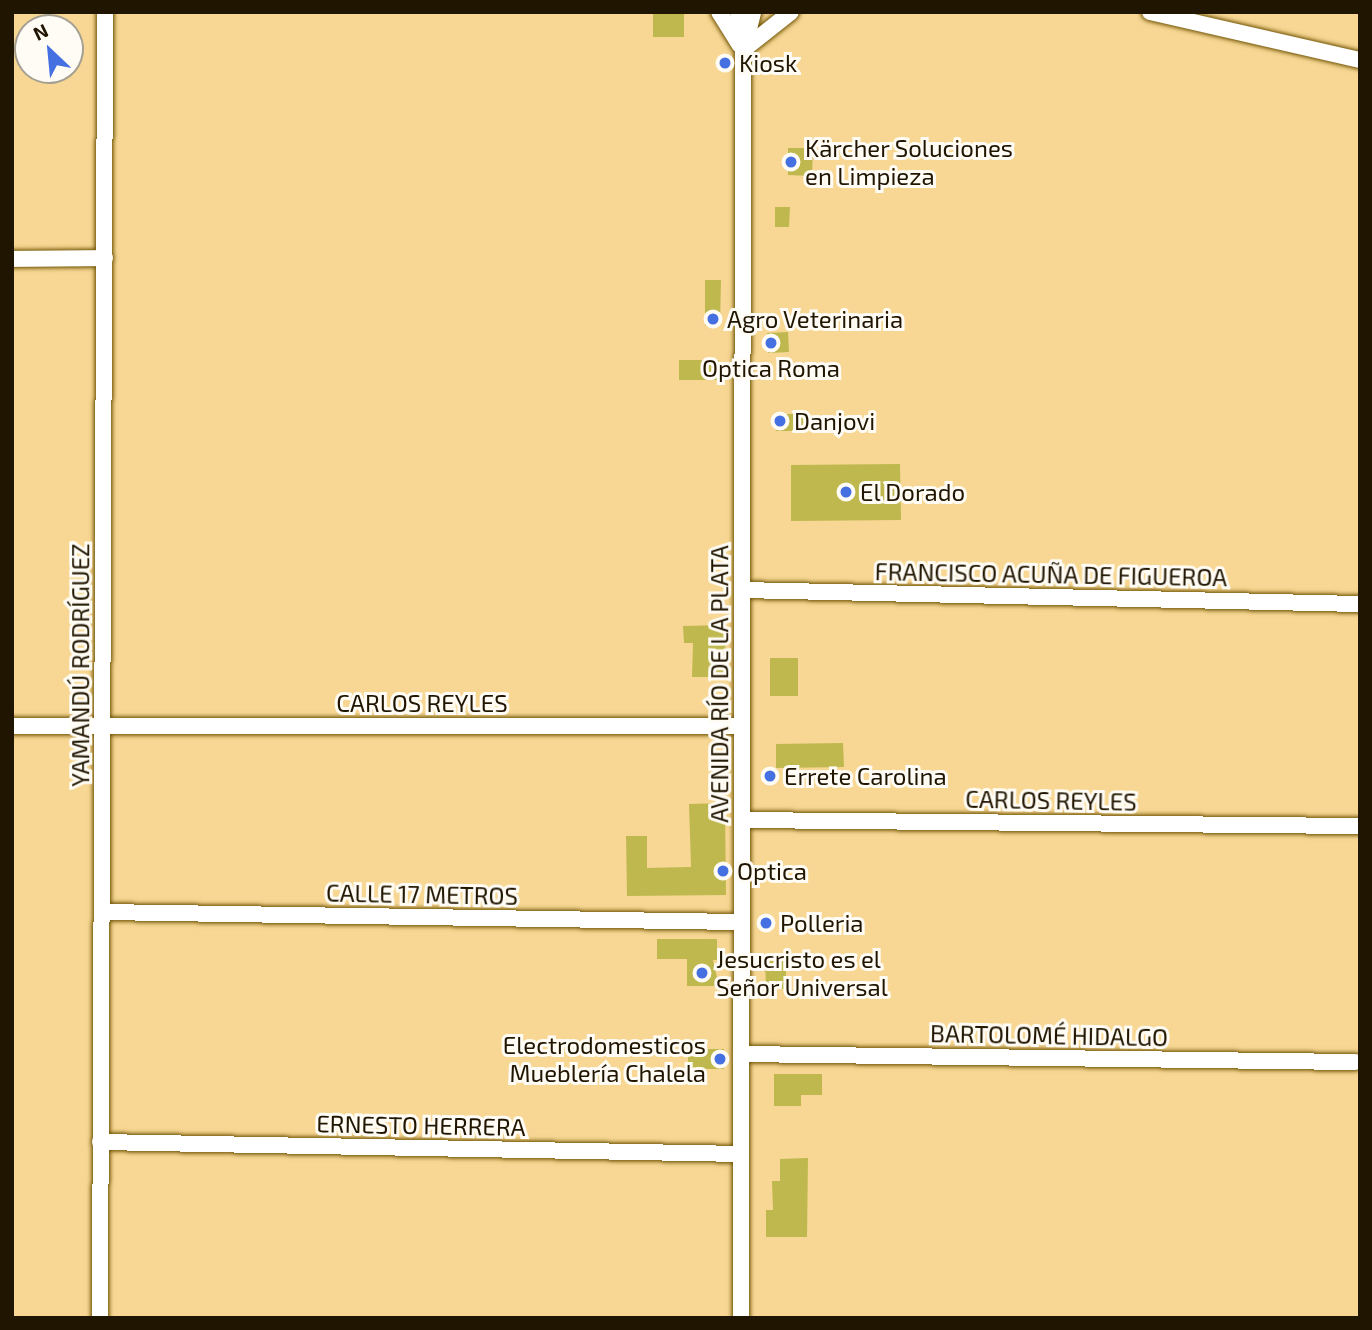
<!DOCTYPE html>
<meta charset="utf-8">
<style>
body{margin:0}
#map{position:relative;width:1372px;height:1330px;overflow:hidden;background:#f7d793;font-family:"Exo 2",sans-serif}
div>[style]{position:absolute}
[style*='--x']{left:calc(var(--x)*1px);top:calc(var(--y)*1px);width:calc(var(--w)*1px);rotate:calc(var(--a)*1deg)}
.building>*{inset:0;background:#bfb84f}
.roads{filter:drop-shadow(0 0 2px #715505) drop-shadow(0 0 2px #715505)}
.minor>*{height:16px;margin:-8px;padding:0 8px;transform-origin:8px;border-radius:8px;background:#fff}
.dots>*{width:19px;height:19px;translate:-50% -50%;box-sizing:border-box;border:4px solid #fffcf5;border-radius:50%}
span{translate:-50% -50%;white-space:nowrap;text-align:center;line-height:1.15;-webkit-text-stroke:6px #fffcf5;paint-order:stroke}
.poi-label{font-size:24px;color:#201500}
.left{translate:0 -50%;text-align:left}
.right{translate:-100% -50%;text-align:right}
.street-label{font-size:24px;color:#201500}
.frame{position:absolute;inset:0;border:14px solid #201500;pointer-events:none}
.north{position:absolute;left:14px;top:14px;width:70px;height:70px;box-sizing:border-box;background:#fffcf5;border:2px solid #a6a093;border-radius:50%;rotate:334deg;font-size:19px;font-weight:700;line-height:28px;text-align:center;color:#201500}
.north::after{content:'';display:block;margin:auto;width:24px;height:32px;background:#4570e2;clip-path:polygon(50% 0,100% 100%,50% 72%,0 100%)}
</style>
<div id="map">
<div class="building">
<div style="clip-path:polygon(653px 12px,684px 12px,684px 37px,653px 37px)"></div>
<div style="clip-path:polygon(788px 148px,813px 148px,812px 176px,788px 175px)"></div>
<div style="clip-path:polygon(775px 207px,790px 207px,789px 227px,775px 227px)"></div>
<div style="clip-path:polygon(705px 280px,721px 280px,720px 325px,705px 326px)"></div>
<div style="clip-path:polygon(788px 332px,789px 352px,768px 353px,767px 333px)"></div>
<div style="clip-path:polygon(679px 360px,719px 360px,719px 380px,679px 380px)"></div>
<div style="clip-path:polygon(775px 414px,808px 414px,808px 431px,776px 431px)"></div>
<div style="clip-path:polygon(900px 464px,901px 520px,791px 521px,791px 465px)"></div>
<div style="clip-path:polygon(725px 625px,726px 677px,692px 677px,693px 643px,684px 643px,683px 626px)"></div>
<div style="clip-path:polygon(770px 658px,798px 658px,798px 696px,770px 696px)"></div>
<div style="clip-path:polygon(843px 743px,844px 767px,776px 768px,776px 744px)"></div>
<div style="clip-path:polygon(731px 753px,731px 771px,712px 772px,712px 754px)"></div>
<div style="clip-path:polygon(725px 803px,726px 895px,627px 896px,626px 836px,647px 836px,647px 868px,691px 867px,689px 804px)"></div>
<div style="clip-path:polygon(657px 939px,717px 939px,717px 960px,713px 960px,719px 986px,687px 986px,687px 959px,657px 959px)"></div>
<div style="clip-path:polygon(800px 956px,800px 970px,786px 970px,786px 989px,766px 989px,765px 957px)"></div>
<div style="clip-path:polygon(688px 1049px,724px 1049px,724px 1069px,688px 1069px)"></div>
<div style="clip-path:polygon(774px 1074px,822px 1074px,822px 1095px,801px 1095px,801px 1106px,774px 1106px)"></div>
<div style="clip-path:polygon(808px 1158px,807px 1237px,766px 1237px,766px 1210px,773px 1210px,772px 1181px,780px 1181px,780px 1159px)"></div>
</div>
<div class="roads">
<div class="minor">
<div style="--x:719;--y:12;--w:39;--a:58"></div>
<div style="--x:738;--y:12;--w:38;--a:83"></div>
<div style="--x:743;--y:50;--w:1268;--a:90.09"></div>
<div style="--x:1150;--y:12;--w:215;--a:12.9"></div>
<div style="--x:746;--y:41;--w:30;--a:-76"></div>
<div style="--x:743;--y:50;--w:61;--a:-38.4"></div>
<div style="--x:12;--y:259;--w:93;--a:-0.6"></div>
<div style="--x:742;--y:590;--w:618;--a:1.3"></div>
<div style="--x:12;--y:726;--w:730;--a:0"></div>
<div style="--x:742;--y:820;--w:618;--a:0.56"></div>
<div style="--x:102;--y:912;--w:640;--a:0.9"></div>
<div style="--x:741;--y:1054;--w:614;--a:0.75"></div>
<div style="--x:100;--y:1142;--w:641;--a:1.07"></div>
<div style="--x:100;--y:1318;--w:1306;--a:-89.78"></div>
</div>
</div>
<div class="dots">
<div style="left:725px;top:63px;background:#4570e2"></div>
<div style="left:791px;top:162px;background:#4570e2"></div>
<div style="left:713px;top:319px;background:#4570e2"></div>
<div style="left:771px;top:343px;background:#4570e2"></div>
<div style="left:780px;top:421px;background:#4570e2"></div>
<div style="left:846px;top:492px;background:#4570e2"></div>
<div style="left:770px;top:776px;background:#4570e2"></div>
<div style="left:723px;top:871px;background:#4570e2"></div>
<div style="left:766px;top:923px;background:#4570e2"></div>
<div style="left:702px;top:973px;background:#4570e2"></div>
<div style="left:720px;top:1059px;background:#4570e2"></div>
</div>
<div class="poi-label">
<span class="left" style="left:739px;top:63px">Kiosk</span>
<span class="left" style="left:805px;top:162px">Kärcher Soluciones<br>en Limpieza</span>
<span class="left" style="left:727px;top:319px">Agro Veterinaria</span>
<span style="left:771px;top:368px">Optica Roma</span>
<span class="left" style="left:794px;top:421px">Danjovi</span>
<span class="left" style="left:860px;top:492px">El Dorado</span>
<span class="left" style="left:784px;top:776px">Errete Carolina</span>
<span class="left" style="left:737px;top:871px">Optica</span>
<span class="left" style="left:780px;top:923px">Polleria</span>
<span class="left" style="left:716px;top:973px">Jesucristo es el<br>Señor Universal</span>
<span class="right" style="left:706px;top:1059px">Electrodomesticos<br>Mueblería Chalela</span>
</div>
<div class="street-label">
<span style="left:1051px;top:574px;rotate:1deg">FRANCISCO ACUÑA DE FIGUEROA</span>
<span style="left:80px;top:665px;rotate:-90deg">YAMANDÚ RODRÍGUEZ</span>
<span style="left:719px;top:684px;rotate:-90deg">AVENIDA RÍO DE LA PLATA</span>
<span style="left:422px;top:703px">CARLOS REYLES</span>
<span style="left:1051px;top:800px;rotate:1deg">CARLOS REYLES</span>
<span style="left:422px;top:894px;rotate:1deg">CALLE 17 METROS</span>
<span style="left:1049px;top:1035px;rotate:1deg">BARTOLOMÉ HIDALGO</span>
<span style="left:421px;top:1125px;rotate:1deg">ERNESTO HERRERA</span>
</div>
<div class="frame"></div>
<div class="north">N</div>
</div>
